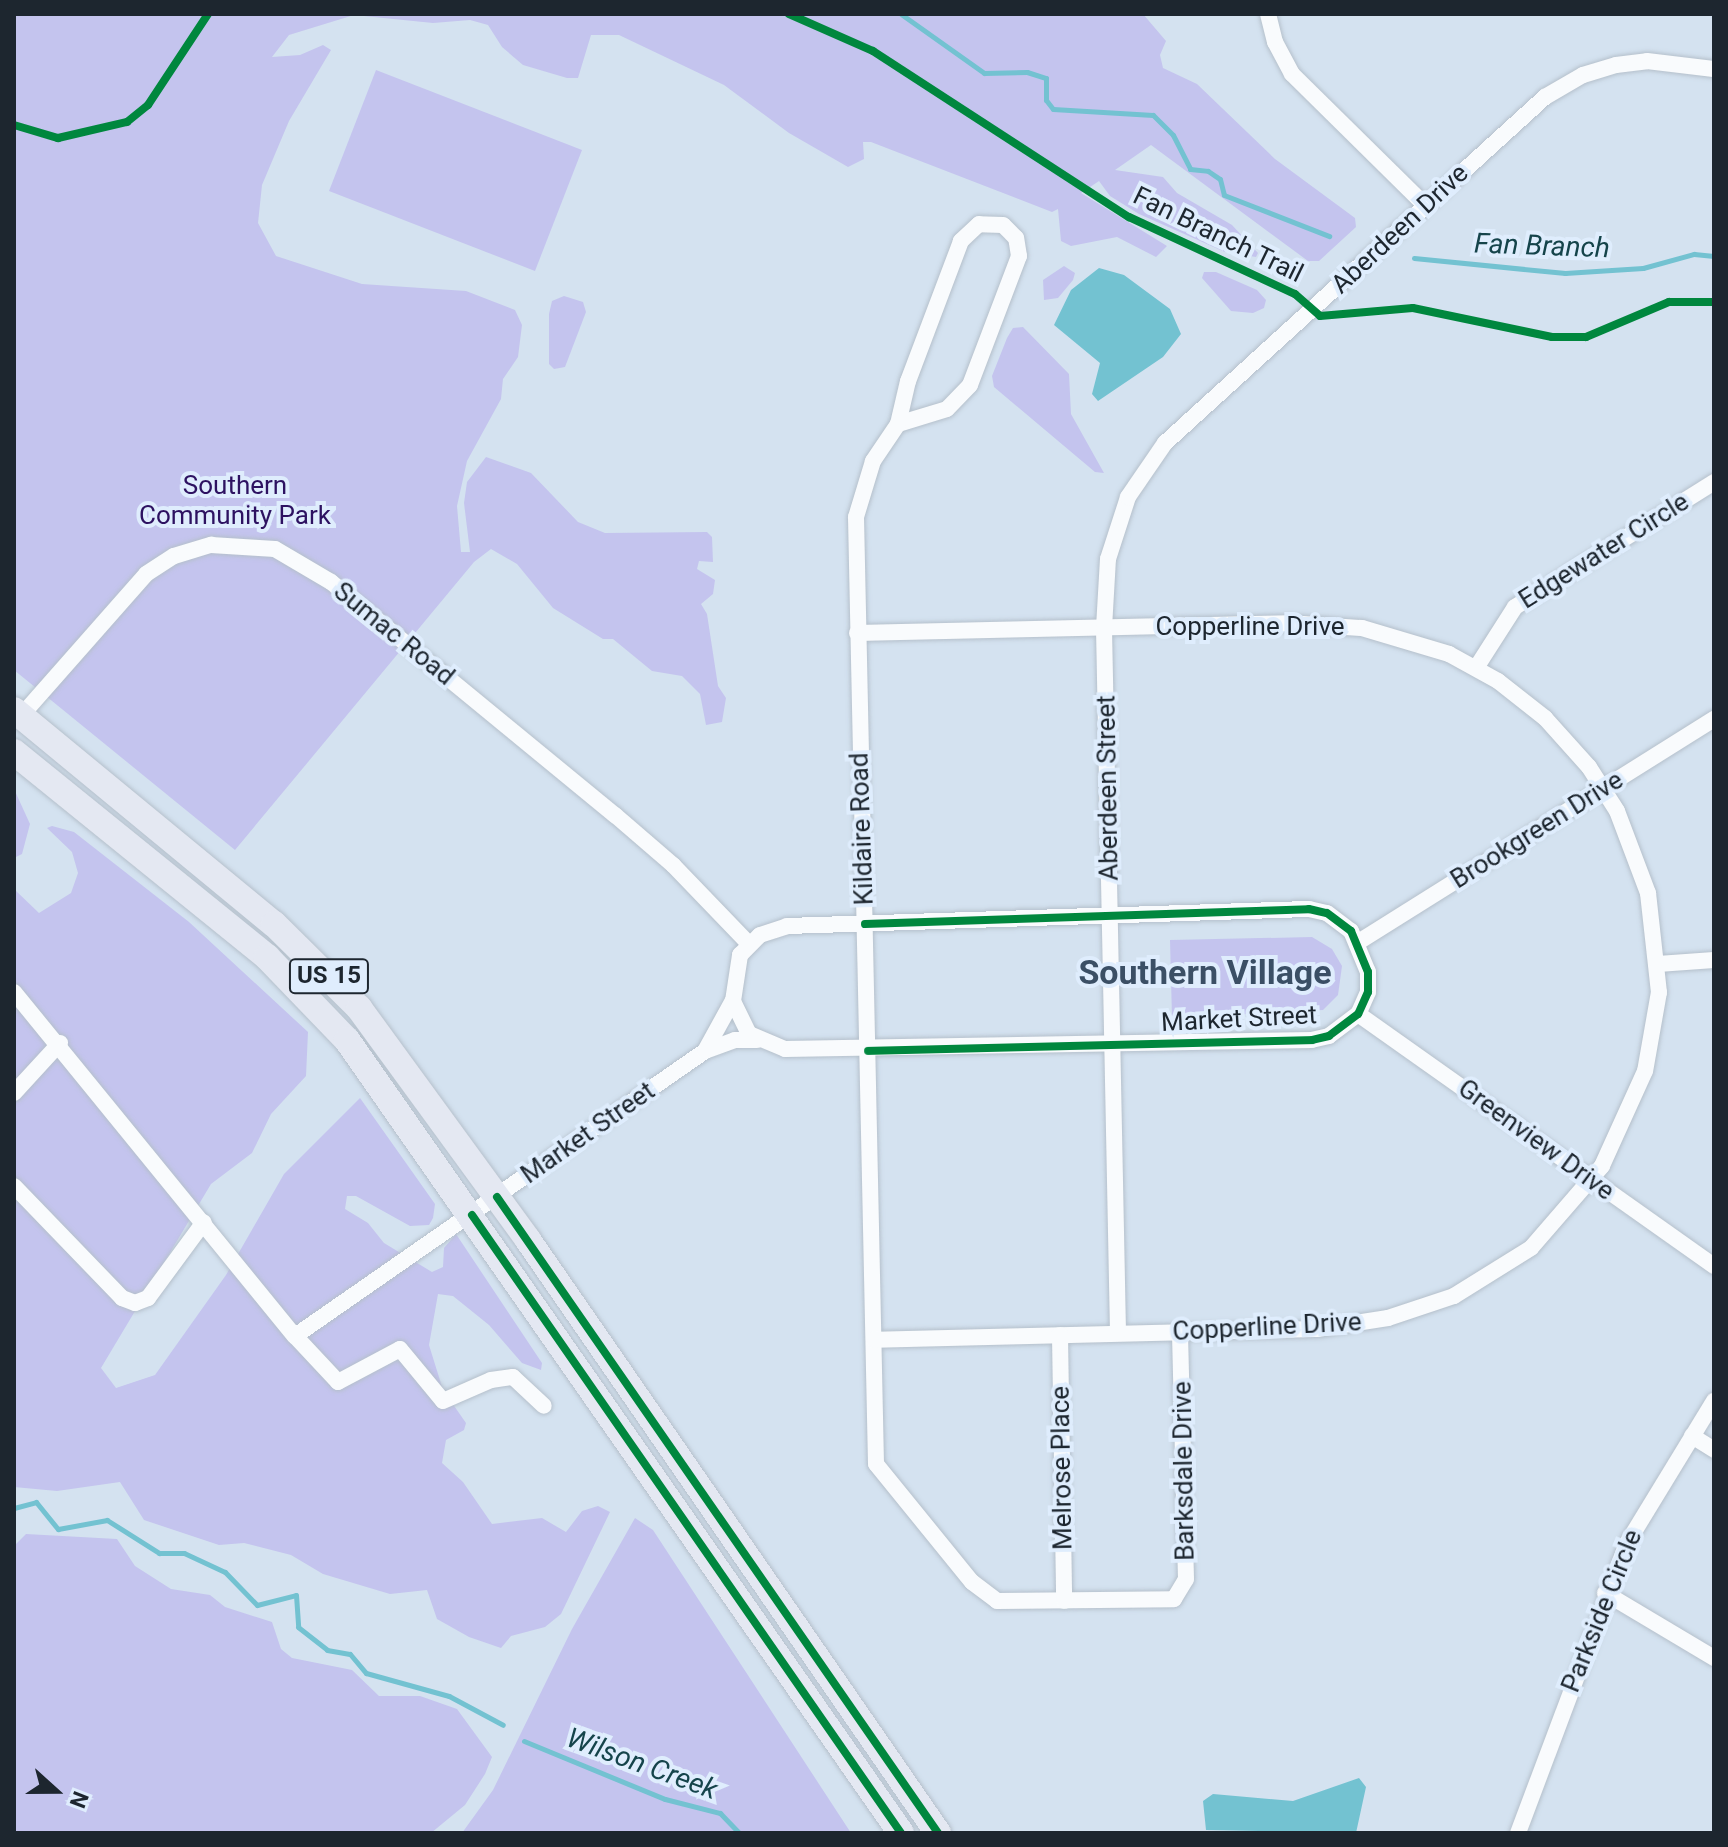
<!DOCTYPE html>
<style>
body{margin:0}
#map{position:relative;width:1728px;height:1847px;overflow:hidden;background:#d4e2f0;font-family:Roboto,sans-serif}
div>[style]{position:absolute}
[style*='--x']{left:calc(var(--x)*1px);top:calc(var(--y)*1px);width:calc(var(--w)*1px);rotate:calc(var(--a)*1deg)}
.green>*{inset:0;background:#c4c4ee}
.water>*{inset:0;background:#73c2d1}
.stream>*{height:5px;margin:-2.5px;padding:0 2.5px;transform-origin:2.5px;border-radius:2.5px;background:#73c2d1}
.roads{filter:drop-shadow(0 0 2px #b5c0cb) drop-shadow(0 0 2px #b5c0cb)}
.minor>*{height:16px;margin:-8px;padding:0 8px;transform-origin:8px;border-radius:8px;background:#f9fbfd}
.trunk>*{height:26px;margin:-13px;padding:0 13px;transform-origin:13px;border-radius:13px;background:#e4e8f2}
.cycleway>*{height:8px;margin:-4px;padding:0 4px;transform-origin:4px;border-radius:4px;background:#00873e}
span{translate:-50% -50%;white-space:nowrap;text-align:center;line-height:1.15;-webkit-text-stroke:8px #dfedfd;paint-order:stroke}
.shield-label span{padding:2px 6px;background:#dfedfd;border:2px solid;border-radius:6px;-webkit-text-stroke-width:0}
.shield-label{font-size:24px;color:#1d262f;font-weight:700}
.street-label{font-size:26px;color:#1d262f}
.park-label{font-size:26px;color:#2d1261}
.water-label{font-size:28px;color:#15444b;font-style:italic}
.district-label{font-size:34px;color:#3b4f65;font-weight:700}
.frame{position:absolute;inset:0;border:16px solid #1d262f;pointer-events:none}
.north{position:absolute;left:16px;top:1751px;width:80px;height:80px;-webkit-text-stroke:6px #dfedfd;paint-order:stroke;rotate:111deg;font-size:22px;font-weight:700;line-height:32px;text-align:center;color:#1d262f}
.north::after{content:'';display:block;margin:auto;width:28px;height:36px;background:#1d262f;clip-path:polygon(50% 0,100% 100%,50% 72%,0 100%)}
</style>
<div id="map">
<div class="green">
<div style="clip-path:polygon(14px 14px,1143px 14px,1166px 41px,1160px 55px,1163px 68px,1197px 84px,1275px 159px,1355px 218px,1356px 227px,1319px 261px,1308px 261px,1151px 145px,1115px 170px,1163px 177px,1177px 193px,1232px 225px,1258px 253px,1256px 257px,1225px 252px,1139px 214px,1110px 196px,1099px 181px,1081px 193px,1167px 246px,1156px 257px,1117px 237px,1071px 246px,1061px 241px,1058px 209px,1052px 212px,871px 142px,863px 142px,864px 159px,848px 167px,789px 133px,724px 85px,619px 35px,591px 35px,578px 78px,567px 78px,523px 65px,502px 47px,488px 25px,470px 20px,433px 23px,354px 15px,289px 35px,272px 57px,300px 55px,323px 45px,331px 50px,289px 121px,262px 185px,258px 223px,276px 256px,362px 284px,466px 291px,515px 310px,522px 325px,518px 357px,503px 379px,501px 399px,467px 461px,457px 506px,461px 552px,470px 552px,464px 503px,467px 482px,486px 457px,531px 473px,578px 522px,605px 533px,707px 532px,712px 537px,713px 562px,699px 561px,697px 569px,715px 580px,713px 594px,701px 604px,707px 614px,718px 686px,726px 698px,722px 722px,706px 725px,700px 694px,682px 676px,652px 671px,613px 639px,603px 639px,553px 608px,517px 564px,491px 549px,474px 562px,235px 850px,14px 670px)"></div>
<div style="clip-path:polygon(376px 70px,582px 150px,535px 271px,329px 191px)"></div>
<div style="clip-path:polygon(1064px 266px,1075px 273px,1073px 280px,1058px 298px,1044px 300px,1043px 280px)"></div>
<div style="clip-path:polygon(1204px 272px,1216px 272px,1257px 290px,1266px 300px,1264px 308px,1253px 313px,1231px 311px,1202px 278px)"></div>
<div style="clip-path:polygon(564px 296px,583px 302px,586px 312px,565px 367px,554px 369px,549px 364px,549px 314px,552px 301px)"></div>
<div style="clip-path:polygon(1023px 327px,1069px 374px,1071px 414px,1104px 473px,1095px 472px,994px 387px,992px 376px,1007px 338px,1013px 328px)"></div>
<div style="clip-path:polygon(14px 789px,30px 824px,22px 854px,16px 857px)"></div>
<div style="clip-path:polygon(52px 826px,74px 832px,189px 922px,308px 1032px,306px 1076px,271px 1114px,252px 1153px,211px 1184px,101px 1368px,116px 1388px,155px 1375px,226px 1275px,284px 1174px,360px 1098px,435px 1204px,433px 1218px,429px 1225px,410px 1226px,356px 1196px,347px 1196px,345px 1209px,368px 1223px,384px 1243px,432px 1272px,443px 1267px,444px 1248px,456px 1234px,542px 1363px,541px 1370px,522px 1363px,489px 1325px,453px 1296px,438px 1294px,429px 1345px,443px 1390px,466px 1423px,464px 1430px,446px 1440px,442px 1463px,463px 1482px,492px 1524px,542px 1518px,566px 1532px,582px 1511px,598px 1506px,610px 1512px,561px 1614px,545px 1627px,511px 1636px,501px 1648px,469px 1637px,437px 1619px,427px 1590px,390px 1594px,323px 1574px,291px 1555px,244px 1543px,219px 1545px,144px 1520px,120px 1482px,57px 1491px,14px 1487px,14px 889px,39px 913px,71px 893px,78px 873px,72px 852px,47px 828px)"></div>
<div style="clip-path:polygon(1312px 937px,1332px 949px,1342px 966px,1338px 995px,1323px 1010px,1172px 1018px,1170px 940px)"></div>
<div style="clip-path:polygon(635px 1518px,653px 1530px,851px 1833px,462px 1833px,493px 1790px,572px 1629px)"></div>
<div style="clip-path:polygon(26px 1534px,117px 1539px,135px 1566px,171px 1589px,210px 1595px,225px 1607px,272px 1622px,281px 1649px,292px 1658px,352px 1670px,379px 1696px,420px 1696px,457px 1709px,492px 1757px,485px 1774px,465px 1805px,431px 1833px,14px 1833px,14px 1546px)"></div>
</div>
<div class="water">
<div style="clip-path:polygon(1099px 268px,1124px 275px,1170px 309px,1181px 334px,1163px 357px,1098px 401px,1092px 394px,1100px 363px,1054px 325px,1071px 290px)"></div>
<div style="clip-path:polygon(1359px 1778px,1366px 1787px,1356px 1833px,1206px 1830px,1203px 1801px,1213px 1794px,1293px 1801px)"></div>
</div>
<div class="stream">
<div style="--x:901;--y:14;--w:102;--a:35.4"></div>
<div style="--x:984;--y:73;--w:43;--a:-1.3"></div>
<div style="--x:1027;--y:72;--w:20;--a:18"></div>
<div style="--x:1046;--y:78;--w:22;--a:90"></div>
<div style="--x:1046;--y:100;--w:11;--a:52"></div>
<div style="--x:1053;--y:109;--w:100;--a:3.4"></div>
<div style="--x:1153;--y:115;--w:28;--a:45"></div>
<div style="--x:1173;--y:135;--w:38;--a:63"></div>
<div style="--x:1190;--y:169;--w:18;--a:6"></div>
<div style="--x:1208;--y:171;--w:14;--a:34"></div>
<div style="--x:1220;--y:179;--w:16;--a:76"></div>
<div style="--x:1224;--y:195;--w:113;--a:21.3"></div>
<div style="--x:1414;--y:258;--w:152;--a:5.7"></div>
<div style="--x:1565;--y:273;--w:78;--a:-3.7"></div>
<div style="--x:1643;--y:268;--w:53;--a:-15.4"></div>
<div style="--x:1694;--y:254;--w:20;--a:6"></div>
<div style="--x:14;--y:1508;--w:23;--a:-15"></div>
<div style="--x:36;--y:1502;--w:35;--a:51"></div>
<div style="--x:58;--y:1529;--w:50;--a:-10.4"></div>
<div style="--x:107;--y:1520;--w:62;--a:32.4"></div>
<div style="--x:159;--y:1553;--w:25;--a:0"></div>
<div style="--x:184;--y:1553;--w:45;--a:24.9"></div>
<div style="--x:225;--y:1572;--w:46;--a:45.9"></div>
<div style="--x:257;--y:1605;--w:40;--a:-14.4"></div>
<div style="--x:296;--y:1595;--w:32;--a:86"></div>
<div style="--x:298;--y:1627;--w:37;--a:38"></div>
<div style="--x:327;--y:1650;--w:23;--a:10"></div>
<div style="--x:350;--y:1654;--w:25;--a:50"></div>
<div style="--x:366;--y:1673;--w:86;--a:15.5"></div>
<div style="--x:449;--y:1696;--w:61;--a:28.2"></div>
<div style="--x:524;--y:1741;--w:152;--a:22.4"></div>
<div style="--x:665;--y:1799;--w:57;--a:14.3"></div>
<div style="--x:720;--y:1813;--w:28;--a:46"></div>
</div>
<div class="roads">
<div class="minor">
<div style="--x:1268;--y:14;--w:29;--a:76"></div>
<div style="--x:1275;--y:42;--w:36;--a:62"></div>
<div style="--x:1292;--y:74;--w:185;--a:44.6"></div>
<div style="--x:898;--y:424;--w:51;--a:-17"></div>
<div style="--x:947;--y:409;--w:33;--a:-46"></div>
<div style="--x:970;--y:385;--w:138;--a:-69.2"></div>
<div style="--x:1019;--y:256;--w:18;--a:-99"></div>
<div style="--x:1016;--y:238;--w:18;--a:-135"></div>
<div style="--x:1003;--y:225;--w:24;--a:-178"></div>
<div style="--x:979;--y:224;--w:25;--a:137"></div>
<div style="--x:961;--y:241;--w:150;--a:110.7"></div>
<div style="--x:908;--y:381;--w:44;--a:103.1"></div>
<div style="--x:898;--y:424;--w:45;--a:124"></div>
<div style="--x:873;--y:461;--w:59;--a:106.9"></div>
<div style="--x:856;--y:517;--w:947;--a:88.79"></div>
<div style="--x:876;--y:1464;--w:152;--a:50.9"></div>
<div style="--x:972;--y:1582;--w:31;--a:37"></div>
<div style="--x:997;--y:1601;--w:177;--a:-0.6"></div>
<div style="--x:1174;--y:1599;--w:23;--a:-59"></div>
<div style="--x:1186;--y:1579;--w:246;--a:-91.4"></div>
<div style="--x:857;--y:633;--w:431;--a:-1.3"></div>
<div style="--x:1288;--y:623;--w:74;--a:3.9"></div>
<div style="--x:1362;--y:628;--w:91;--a:16.6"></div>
<div style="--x:1449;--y:654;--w:56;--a:28.9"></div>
<div style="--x:1498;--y:681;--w:60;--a:38.2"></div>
<div style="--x:1545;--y:718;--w:66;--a:48.1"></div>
<div style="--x:1589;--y:767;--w:52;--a:57.5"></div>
<div style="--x:1617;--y:811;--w:88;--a:69.3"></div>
<div style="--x:1648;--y:893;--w:100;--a:83.7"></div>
<div style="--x:1659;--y:992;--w:80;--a:100"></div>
<div style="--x:1645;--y:1071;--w:104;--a:114.4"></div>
<div style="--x:1602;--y:1166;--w:108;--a:130.9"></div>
<div style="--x:1531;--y:1248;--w:91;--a:148.1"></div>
<div style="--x:1454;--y:1296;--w:70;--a:161.6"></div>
<div style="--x:1388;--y:1318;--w:72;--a:171.2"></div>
<div style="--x:1317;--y:1329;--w:443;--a:178.6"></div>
<div style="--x:1476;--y:668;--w:72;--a:-57.4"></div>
<div style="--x:1515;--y:607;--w:235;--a:-32.1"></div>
<div style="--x:21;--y:716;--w:189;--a:-48.6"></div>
<div style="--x:146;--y:574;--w:33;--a:-33"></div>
<div style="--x:174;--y:556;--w:39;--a:-17"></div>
<div style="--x:211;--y:545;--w:64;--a:3.6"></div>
<div style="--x:275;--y:549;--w:65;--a:30.5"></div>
<div style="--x:331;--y:582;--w:367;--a:39.4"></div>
<div style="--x:615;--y:815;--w:77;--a:40.8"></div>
<div style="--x:673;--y:865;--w:110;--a:46.1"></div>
<div style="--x:1309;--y:909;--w:18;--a:13"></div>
<div style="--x:1327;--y:913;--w:30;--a:37"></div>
<div style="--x:1351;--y:931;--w:44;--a:67.5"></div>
<div style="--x:1368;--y:972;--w:20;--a:90"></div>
<div style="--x:1368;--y:992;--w:24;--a:114"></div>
<div style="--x:1358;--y:1014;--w:36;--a:143"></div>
<div style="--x:1329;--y:1036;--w:17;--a:167"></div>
<div style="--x:1312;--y:1040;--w:527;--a:179.02"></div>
<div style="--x:785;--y:1049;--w:39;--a:-157"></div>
<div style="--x:749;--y:1034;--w:37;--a:-116"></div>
<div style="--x:733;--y:1001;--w:47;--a:-81.3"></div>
<div style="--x:740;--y:955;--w:28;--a:-45"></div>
<div style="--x:760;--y:935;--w:28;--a:-18"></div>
<div style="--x:787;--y:926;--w:522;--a:-1.87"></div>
<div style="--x:1360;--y:941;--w:418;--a:-32.1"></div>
<div style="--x:1658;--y:964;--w:56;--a:-4.1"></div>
<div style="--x:14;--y:992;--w:444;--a:50.8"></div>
<div style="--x:295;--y:1336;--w:499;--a:-34.8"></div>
<div style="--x:705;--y:1051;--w:32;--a:-20"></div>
<div style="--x:735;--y:1040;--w:22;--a:0"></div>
<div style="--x:1358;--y:1014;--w:436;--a:35.3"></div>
<div style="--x:705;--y:1051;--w:56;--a:-61.1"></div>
<div style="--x:14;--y:1093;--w:68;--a:-47.4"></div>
<div style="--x:14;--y:1186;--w:156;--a:46"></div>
<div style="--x:122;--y:1298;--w:14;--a:21"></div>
<div style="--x:135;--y:1303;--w:14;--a:-21"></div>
<div style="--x:148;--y:1298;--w:94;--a:-53.6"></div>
<div style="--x:1118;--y:1332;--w:704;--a:-91.14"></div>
<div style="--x:1104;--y:628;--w:69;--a:-86.7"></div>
<div style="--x:1108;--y:559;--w:65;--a:-72.1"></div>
<div style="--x:1128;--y:497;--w:65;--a:-55.6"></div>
<div style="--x:1165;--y:443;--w:514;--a:-42.32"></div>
<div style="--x:1545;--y:97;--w:44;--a:-30.1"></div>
<div style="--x:1583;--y:75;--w:34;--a:-17"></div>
<div style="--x:1616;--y:65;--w:31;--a:-7"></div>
<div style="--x:1647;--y:61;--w:67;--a:6.8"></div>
<div style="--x:1060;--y:1335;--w:266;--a:89.1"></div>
<div style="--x:295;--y:1336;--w:63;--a:46.9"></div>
<div style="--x:338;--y:1382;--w:70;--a:-28"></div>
<div style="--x:400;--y:1349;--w:67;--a:50.4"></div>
<div style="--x:443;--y:1401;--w:52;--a:-23.6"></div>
<div style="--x:491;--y:1380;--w:22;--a:-8"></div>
<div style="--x:513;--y:1377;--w:42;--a:43.1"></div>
<div style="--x:1692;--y:1436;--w:26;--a:32"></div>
<div style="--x:1605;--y:1593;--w:127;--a:30.8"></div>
<div style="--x:1518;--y:1833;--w:308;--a:-69.4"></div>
<div style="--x:1626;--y:1545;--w:169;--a:-58.6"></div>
</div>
<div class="trunk">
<div style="--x:14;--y:710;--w:337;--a:39.5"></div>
<div style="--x:274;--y:924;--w:120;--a:44.7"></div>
<div style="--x:359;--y:1008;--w:287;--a:53.9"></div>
<div style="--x:528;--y:1240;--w:721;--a:55.34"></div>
<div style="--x:14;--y:752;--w:326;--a:39"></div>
<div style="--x:267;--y:957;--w:115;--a:46.1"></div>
<div style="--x:347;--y:1040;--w:967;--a:55.06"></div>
</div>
</div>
<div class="cycleway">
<div style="--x:789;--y:14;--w:92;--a:23.8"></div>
<div style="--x:873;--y:51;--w:305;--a:33"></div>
<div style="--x:1129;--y:217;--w:183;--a:24.9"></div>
<div style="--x:1295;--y:294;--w:33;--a:41"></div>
<div style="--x:1320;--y:316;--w:93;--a:-4.9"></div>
<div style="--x:1413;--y:308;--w:142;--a:11.8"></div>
<div style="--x:1552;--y:337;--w:34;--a:0"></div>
<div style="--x:1586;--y:337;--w:90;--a:-22.9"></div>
<div style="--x:1669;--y:302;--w:45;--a:0"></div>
<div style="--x:14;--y:125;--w:46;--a:16.5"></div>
<div style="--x:58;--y:138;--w:71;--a:-13.1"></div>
<div style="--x:127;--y:122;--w:27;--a:-39"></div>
<div style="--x:148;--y:105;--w:109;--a:-56.6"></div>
<div style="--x:865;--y:924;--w:444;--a:-1.9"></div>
<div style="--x:1309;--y:909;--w:18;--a:13"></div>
<div style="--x:1327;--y:913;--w:30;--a:37"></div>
<div style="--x:1351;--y:931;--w:44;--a:67.5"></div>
<div style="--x:1368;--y:972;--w:20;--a:90"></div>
<div style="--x:1368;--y:992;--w:24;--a:114"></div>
<div style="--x:1358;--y:1014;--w:36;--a:143"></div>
<div style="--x:1329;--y:1036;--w:17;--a:167"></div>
<div style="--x:1312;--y:1040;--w:444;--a:178.6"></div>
<div style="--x:497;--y:1197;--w:774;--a:55.26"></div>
<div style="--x:472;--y:1215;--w:752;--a:55.23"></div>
</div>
<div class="shield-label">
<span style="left:329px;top:976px">US 15</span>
</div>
<div class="street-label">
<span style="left:1400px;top:229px;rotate:-43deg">Aberdeen Drive</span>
<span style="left:1218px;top:235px;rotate:26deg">Fan Branch Trail</span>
<span style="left:1604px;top:551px;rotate:-32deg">Edgewater Circle</span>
<span style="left:1250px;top:627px">Copperline Drive</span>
<span style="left:394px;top:634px;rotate:39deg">Sumac Road</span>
<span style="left:1108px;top:788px;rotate:-91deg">Aberdeen Street</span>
<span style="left:862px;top:829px;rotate:-92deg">Kildaire Road</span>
<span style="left:1537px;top:830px;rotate:-32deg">Brookgreen Drive</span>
<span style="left:1239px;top:1019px;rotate:-3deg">Market Street</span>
<span style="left:588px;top:1133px;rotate:-35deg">Market Street</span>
<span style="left:1536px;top:1140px;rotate:36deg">Greenview Drive</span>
<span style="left:1267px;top:1327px;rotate:-3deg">Copperline Drive</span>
<span style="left:1062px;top:1468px;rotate:-91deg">Melrose Place</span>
<span style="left:1184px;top:1471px;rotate:-91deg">Barksdale Drive</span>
<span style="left:1602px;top:1611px;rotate:-68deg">Parkside Circle</span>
</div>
<div class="park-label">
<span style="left:235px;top:501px">Southern<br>Community Park</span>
</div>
<div class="water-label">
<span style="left:1542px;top:246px;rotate:2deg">Fan Branch</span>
<span style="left:642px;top:1764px;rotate:20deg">Wilson Creek</span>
</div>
<div class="district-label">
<span style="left:1205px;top:973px">Southern Village</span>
</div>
<div class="frame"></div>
<div class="north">N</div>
</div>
